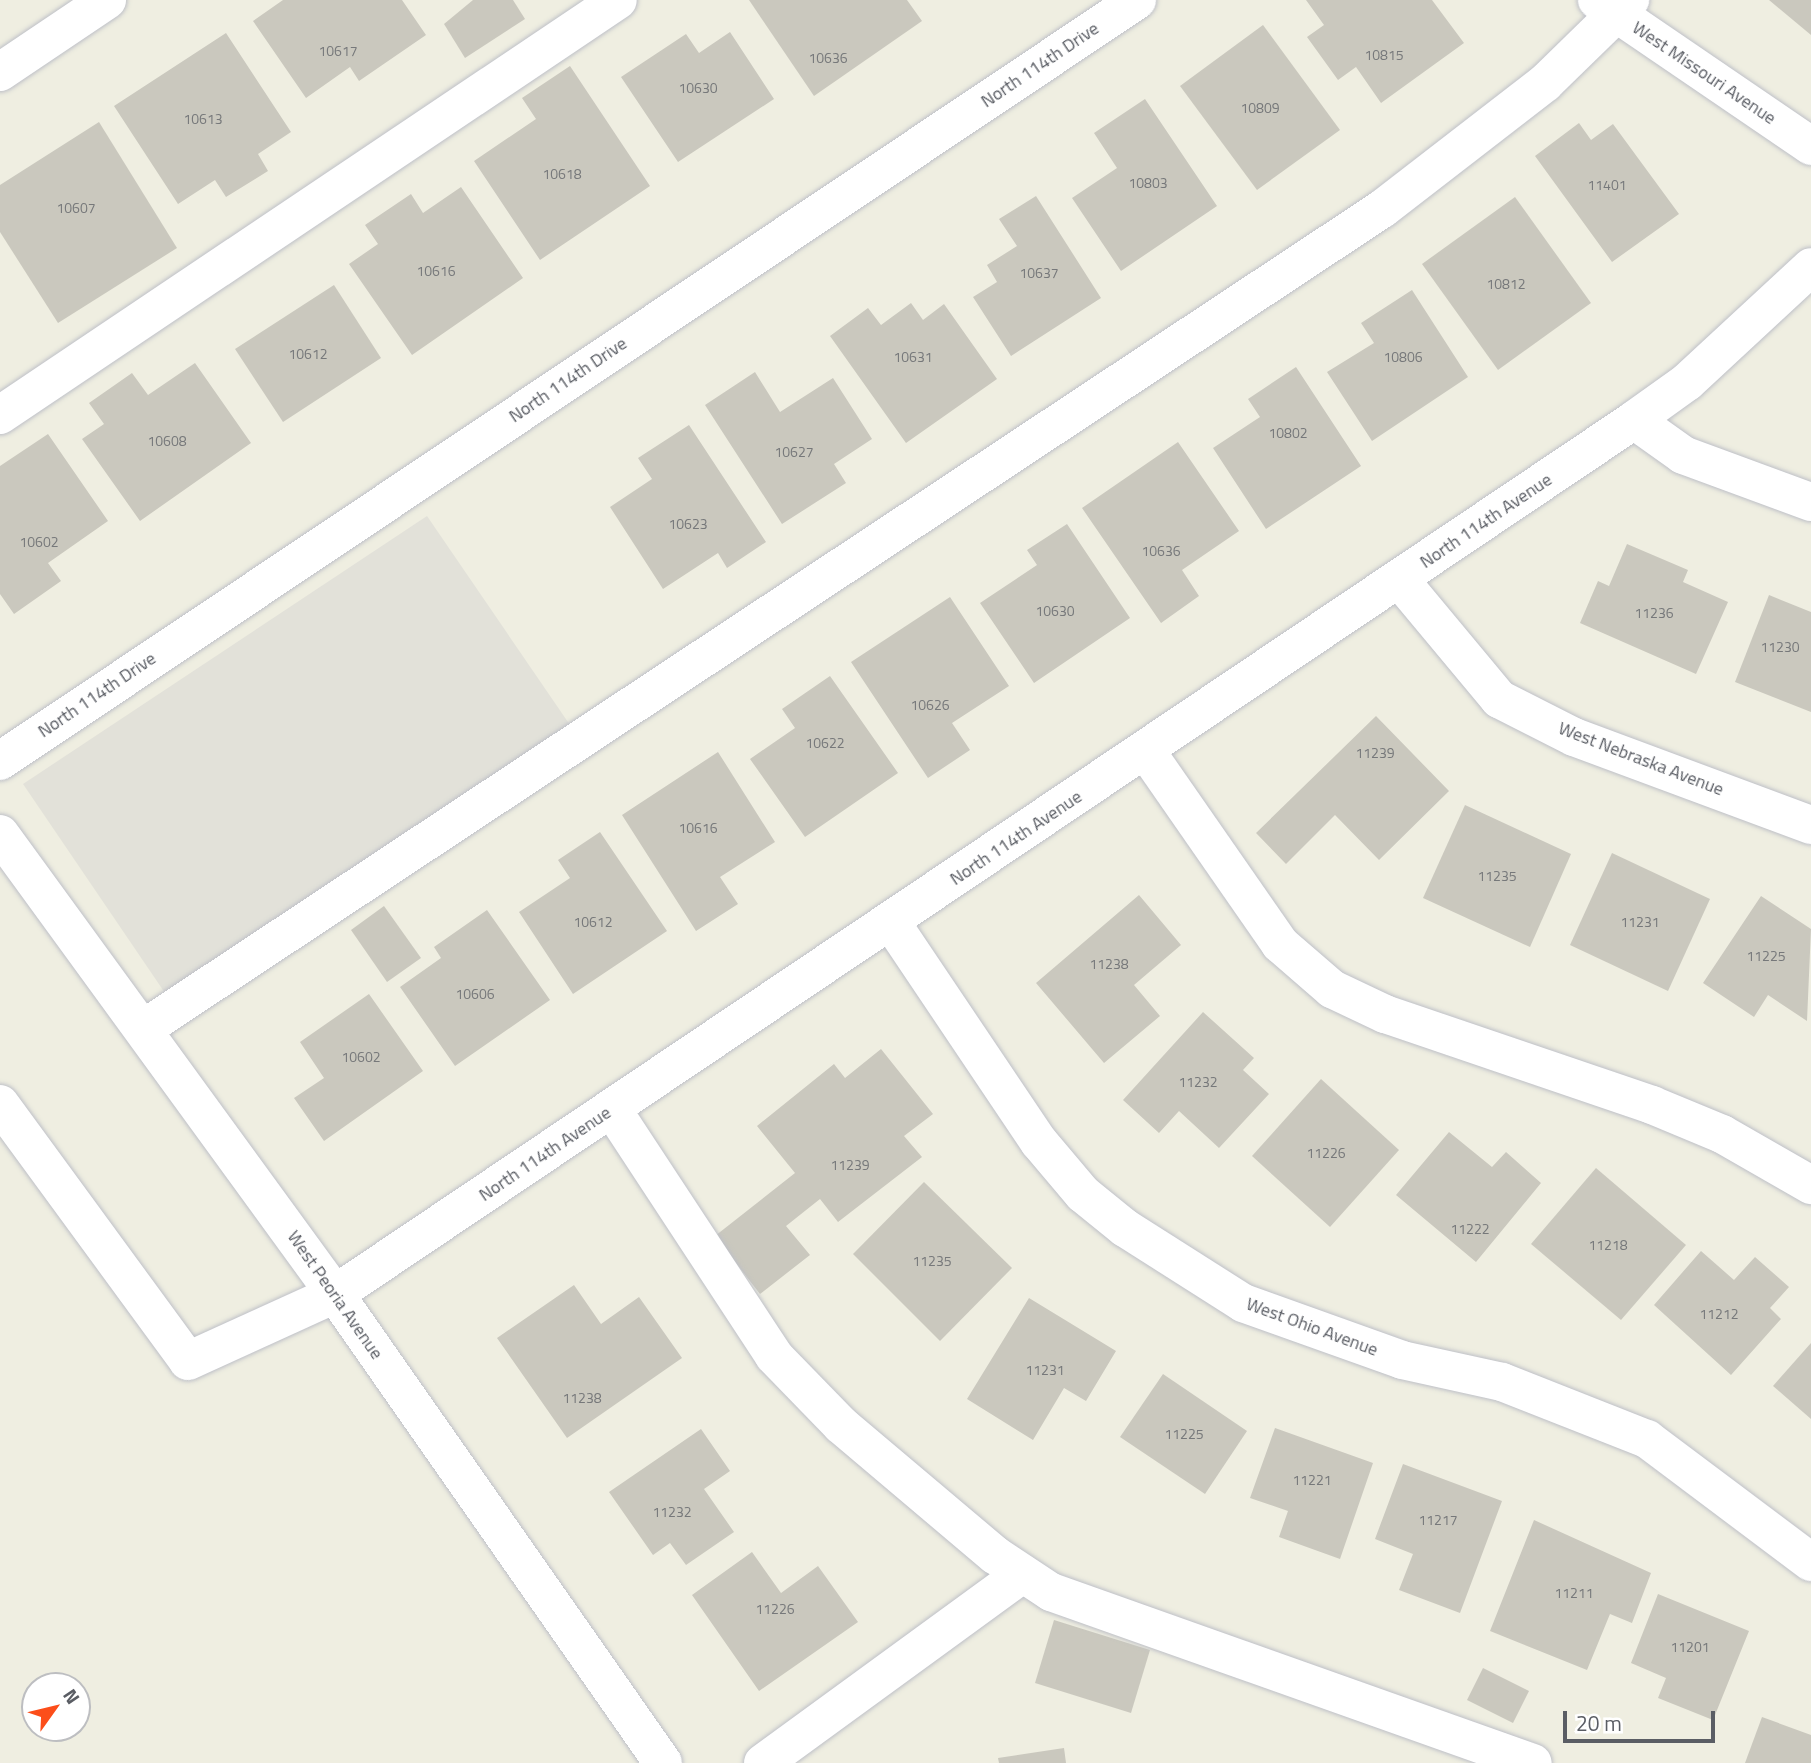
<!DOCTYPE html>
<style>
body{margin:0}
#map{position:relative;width:1811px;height:1763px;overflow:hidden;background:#efeee1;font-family:"Titillium Web",sans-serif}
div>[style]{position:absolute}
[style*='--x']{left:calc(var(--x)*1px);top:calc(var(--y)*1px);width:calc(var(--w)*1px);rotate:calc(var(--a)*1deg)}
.industrial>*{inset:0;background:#e2e1d9}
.building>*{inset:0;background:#cac8be}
.roads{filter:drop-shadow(0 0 2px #bec0c7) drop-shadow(0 0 2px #bec0c7)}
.minor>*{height:38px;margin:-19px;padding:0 19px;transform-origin:19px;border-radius:19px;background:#fff}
span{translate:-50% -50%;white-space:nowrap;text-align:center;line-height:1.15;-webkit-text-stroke:7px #fff;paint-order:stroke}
.number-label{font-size:14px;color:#76787a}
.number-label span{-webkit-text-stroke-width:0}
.street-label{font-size:18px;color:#5a5d64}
.north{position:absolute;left:21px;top:1672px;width:70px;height:70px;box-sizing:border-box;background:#fff;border:2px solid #bdbec1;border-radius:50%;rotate:56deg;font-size:19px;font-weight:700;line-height:28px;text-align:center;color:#5a5d64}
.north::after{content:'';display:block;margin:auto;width:24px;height:32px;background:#fc4e1a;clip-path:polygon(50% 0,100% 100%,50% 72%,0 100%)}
.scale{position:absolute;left:1563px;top:1711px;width:152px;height:32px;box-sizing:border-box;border:4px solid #5a5d64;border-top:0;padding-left:9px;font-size:21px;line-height:24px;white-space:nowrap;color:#5a5d64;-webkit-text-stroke:5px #fff;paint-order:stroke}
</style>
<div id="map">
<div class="industrial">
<div style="clip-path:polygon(427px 516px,570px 725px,165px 993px,23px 784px)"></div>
</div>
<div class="building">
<div style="clip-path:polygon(283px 0,402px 0,426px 35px,359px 81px,350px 67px,306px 98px,253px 21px)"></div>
<div style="clip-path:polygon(473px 0,513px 0,525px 19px,465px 58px,444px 24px)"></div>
<div style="clip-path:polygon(749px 0,907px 0,922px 21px,814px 96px)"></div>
<div style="clip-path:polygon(1306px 0,1432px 0,1464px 43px,1381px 103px,1356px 67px,1338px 80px,1307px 37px,1324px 25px)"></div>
<div style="clip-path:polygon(1769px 0,1811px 0,1811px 35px)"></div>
<div style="clip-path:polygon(1263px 25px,1340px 130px,1257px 190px,1180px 86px)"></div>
<div style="clip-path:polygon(730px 32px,774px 99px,678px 162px,621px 77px,686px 34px,699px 53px)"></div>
<div style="clip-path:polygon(226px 33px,291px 132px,258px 154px,268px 171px,226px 197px,215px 180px,178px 204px,114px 106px)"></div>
<div style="clip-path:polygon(570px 66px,650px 186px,540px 260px,474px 161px,536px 119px,522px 98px)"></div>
<div style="clip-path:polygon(1145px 99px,1217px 206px,1121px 271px,1072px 198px,1117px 168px,1094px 133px)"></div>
<div style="clip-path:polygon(99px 122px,177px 248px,58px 323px,0 232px,0 185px)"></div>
<div style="clip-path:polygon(1579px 123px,1591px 140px,1613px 124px,1679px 214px,1612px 262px,1535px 156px)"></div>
<div style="clip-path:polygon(461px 187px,523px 278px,412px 355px,349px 264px,378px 244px,365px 225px,411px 194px,423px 213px)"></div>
<div style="clip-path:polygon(1036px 196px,1101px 298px,1011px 356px,973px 297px,997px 282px,987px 265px,1017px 246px,999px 219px)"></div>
<div style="clip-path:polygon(1515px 197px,1591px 303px,1498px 370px,1422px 264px)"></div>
<div style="clip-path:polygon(334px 285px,381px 358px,283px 422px,235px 349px)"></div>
<div style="clip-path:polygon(1412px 290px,1468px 377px,1372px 441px,1327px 372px,1374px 343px,1361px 323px)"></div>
<div style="clip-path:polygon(911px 303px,923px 320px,944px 304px,997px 379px,906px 443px,830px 336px,868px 308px,881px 325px)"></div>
<div style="clip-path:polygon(195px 363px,251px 443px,140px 521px,82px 439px,104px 424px,89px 403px,132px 373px,148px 395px)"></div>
<div style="clip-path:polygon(1296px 367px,1361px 466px,1266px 529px,1213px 448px,1260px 417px,1248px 399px)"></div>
<div style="clip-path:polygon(755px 372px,780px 412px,833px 378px,872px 439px,834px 464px,846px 483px,782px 524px,705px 405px)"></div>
<div style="clip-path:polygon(689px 425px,766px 542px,727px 568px,718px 553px,663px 589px,610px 507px,652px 479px,638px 458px)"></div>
<div style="clip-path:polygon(48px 434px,108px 521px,48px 563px,61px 581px,14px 614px,0 594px,0 466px)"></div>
<div style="clip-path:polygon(1178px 442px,1239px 531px,1182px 570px,1199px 596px,1161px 623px,1082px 508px)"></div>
<div style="clip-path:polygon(1067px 524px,1130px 618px,1034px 683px,980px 603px,1037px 565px,1027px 550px)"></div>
<div style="clip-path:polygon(1627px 544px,1688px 570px,1683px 582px,1728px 602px,1696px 674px,1580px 623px,1598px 581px,1609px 586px)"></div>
<div style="clip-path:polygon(1769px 595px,1811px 612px,1811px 712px,1735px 682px)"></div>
<div style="clip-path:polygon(950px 597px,1009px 686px,952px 723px,970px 750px,928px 778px,851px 662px)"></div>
<div style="clip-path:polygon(830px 676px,898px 773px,805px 837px,750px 759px,795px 728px,782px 709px)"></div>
<div style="clip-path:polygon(1376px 716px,1449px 791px,1379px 860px,1335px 815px,1286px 864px,1256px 833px)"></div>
<div style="clip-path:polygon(718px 752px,775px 842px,720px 877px,738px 904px,696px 931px,622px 815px)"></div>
<div style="clip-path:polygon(1465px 805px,1571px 854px,1530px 947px,1423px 898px)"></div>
<div style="clip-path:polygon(600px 832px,667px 931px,573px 994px,519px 912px,570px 878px,558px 860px)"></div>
<div style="clip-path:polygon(1612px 853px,1710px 899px,1668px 991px,1570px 945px)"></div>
<div style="clip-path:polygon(1139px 895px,1181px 945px,1134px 985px,1160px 1016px,1104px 1063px,1036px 983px)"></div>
<div style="clip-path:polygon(1761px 896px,1811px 929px,1807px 1021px,1768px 995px,1754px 1017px,1703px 983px)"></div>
<div style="clip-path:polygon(384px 906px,421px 958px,387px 982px,351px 930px)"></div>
<div style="clip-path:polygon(487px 910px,550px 1000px,455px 1066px,400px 987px,441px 958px,434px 947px)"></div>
<div style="clip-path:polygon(369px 994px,423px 1071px,324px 1141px,294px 1098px,324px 1078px,300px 1042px)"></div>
<div style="clip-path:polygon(1203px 1012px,1254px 1058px,1243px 1070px,1269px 1094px,1219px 1148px,1179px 1111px,1159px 1133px,1123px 1100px)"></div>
<div style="clip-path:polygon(881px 1049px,933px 1114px,904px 1136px,922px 1157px,838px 1222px,820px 1199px,786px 1226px,810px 1255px,760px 1294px,715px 1236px,795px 1173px,757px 1126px,834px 1064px,845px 1078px)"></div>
<div style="clip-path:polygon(1321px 1079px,1399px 1150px,1330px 1227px,1252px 1156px)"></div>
<div style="clip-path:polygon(1449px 1132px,1492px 1167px,1506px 1152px,1541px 1183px,1476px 1262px,1396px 1195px)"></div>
<div style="clip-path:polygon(1596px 1168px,1686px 1245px,1621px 1320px,1531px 1244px)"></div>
<div style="clip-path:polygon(924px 1182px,1012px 1268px,940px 1341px,853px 1254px)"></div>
<div style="clip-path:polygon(1701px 1251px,1734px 1280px,1755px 1257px,1789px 1287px,1770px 1308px,1781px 1319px,1731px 1375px,1654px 1305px)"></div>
<div style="clip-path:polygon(574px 1285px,601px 1324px,639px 1297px,682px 1358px,567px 1438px,497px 1338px)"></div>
<div style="clip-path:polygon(1029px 1298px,1116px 1351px,1086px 1401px,1064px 1388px,1033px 1440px,967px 1399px)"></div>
<div style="clip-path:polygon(1811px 1343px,1811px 1419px,1773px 1386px)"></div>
<div style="clip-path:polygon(1163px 1374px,1247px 1431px,1205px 1494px,1120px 1437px)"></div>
<div style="clip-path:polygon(1275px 1428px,1373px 1463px,1340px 1559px,1279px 1537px,1288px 1511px,1250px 1498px)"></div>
<div style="clip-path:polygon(701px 1429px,730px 1471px,704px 1489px,734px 1532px,686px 1565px,670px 1543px,653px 1555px,609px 1492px)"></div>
<div style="clip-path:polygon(1403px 1464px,1502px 1501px,1460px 1613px,1399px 1590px,1413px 1554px,1375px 1539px)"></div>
<div style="clip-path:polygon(1534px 1520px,1651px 1573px,1632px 1623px,1610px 1614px,1587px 1670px,1490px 1631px)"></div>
<div style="clip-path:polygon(752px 1552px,781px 1593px,818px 1566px,858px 1622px,759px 1691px,692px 1595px)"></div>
<div style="clip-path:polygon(1658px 1594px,1749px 1631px,1713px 1720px,1658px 1698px,1666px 1678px,1631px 1663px)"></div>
<div style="clip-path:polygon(1054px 1620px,1150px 1650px,1131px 1713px,1035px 1683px)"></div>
<div style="clip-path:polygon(1483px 1668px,1529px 1691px,1513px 1723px,1467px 1700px)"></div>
<div style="clip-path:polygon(1762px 1717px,1811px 1735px,1811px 1763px,1745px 1763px)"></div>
<div style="clip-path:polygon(1064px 1748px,1066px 1763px,999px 1763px,998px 1758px)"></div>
</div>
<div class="roads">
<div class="minor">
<div style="--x:1597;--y:0;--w:259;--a:34.3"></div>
<div style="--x:0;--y:72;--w:129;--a:-33.9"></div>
<div style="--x:0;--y:415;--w:744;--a:-33.88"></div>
<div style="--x:1634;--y:420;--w:60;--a:35.5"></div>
<div style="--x:1683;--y:455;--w:136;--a:20.2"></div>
<div style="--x:1400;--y:580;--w:155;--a:50.2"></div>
<div style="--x:1499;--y:699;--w:84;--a:26.9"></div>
<div style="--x:1574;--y:737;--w:253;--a:20.4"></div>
<div style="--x:1146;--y:751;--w:235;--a:55.2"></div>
<div style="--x:1280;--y:944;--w:69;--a:40.9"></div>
<div style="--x:1332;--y:989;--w:59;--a:25.3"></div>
<div style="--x:1385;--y:1014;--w:282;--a:18.8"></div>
<div style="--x:1652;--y:1105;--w:76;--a:22.5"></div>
<div style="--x:1722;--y:1134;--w:103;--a:29.8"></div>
<div style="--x:0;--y:761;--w:1368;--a:-33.79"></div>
<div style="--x:0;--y:834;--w:569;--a:53.94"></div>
<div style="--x:335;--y:1294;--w:572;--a:55.03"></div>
<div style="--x:891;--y:922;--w:265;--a:56.1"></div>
<div style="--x:1039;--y:1142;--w:68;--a:49.8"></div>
<div style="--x:1083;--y:1194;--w:54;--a:39"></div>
<div style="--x:1125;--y:1228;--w:140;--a:32.4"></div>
<div style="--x:1243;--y:1303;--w:169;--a:19.7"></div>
<div style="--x:1402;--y:1360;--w:102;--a:12.4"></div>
<div style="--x:1502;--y:1382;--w:156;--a:21.5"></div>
<div style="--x:1647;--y:1439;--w:205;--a:36.9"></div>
<div style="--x:143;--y:1029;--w:1486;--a:-33.5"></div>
<div style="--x:1382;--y:209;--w:206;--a:-37.7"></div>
<div style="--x:1545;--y:83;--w:119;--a:-44.3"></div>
<div style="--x:0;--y:1104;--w:318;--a:53.8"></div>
<div style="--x:188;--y:1361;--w:162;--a:-24.5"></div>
<div style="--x:335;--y:1294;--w:1566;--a:-33.93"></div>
<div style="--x:1634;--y:420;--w:65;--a:-35.6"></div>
<div style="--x:1687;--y:382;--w:169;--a:-42.8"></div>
<div style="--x:612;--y:1109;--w:295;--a:56.7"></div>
<div style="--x:774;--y:1356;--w:96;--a:45.8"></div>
<div style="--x:841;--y:1425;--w:202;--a:40.2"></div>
<div style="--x:995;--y:1555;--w:67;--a:33.5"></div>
<div style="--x:1051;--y:1592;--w:511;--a:19.53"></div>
<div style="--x:763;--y:1763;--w:321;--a:-36.1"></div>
</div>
</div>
<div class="number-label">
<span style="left:338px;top:51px">10617</span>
<span style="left:1384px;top:55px">10815</span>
<span style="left:828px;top:58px">10636</span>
<span style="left:698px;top:88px">10630</span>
<span style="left:1260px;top:108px">10809</span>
<span style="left:203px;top:119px">10613</span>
<span style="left:562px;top:174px">10618</span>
<span style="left:1148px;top:183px">10803</span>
<span style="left:1607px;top:185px">11401</span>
<span style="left:76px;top:208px">10607</span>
<span style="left:436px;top:271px">10616</span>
<span style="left:1039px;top:273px">10637</span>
<span style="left:1506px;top:284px">10812</span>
<span style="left:308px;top:354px">10612</span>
<span style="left:913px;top:357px">10631</span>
<span style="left:1403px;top:357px">10806</span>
<span style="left:1288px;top:433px">10802</span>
<span style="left:167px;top:441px">10608</span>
<span style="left:794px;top:452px">10627</span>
<span style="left:688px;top:524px">10623</span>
<span style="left:39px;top:542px">10602</span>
<span style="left:1161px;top:551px">10636</span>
<span style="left:1055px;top:611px">10630</span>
<span style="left:1654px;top:613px">11236</span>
<span style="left:1780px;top:647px">11230</span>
<span style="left:930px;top:705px">10626</span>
<span style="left:825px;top:743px">10622</span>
<span style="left:1375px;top:753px">11239</span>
<span style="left:698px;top:828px">10616</span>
<span style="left:1497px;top:876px">11235</span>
<span style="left:593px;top:922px">10612</span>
<span style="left:1640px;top:922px">11231</span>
<span style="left:1766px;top:956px">11225</span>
<span style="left:1109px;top:964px">11238</span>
<span style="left:475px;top:994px">10606</span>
<span style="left:361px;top:1057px">10602</span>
<span style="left:1198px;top:1082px">11232</span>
<span style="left:1326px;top:1153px">11226</span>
<span style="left:850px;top:1165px">11239</span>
<span style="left:1470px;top:1229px">11222</span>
<span style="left:1608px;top:1245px">11218</span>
<span style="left:932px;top:1261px">11235</span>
<span style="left:1719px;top:1314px">11212</span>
<span style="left:1045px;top:1370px">11231</span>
<span style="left:582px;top:1398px">11238</span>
<span style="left:1184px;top:1434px">11225</span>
<span style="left:1312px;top:1480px">11221</span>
<span style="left:672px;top:1512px">11232</span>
<span style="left:1438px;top:1520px">11217</span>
<span style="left:1574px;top:1593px">11211</span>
<span style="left:775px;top:1609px">11226</span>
<span style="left:1690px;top:1647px">11201</span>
</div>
<div class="street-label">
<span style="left:1040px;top:65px;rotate:-34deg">North 114th Drive</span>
<span style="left:1704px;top:73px;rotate:34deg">West Missouri Avenue</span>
<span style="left:568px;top:380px;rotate:-34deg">North 114th Drive</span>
<span style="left:1486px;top:521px;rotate:-34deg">North 114th Avenue</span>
<span style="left:97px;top:695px;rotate:-34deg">North 114th Drive</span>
<span style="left:1641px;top:759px;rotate:21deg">West Nebraska Avenue</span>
<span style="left:1016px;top:838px;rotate:-34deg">North 114th Avenue</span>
<span style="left:545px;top:1154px;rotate:-34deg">North 114th Avenue</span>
<span style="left:335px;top:1295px;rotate:55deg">West Peoria Avenue</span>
<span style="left:1312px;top:1327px;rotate:20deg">West Ohio Avenue</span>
</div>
<div class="north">N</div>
<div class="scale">20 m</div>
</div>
